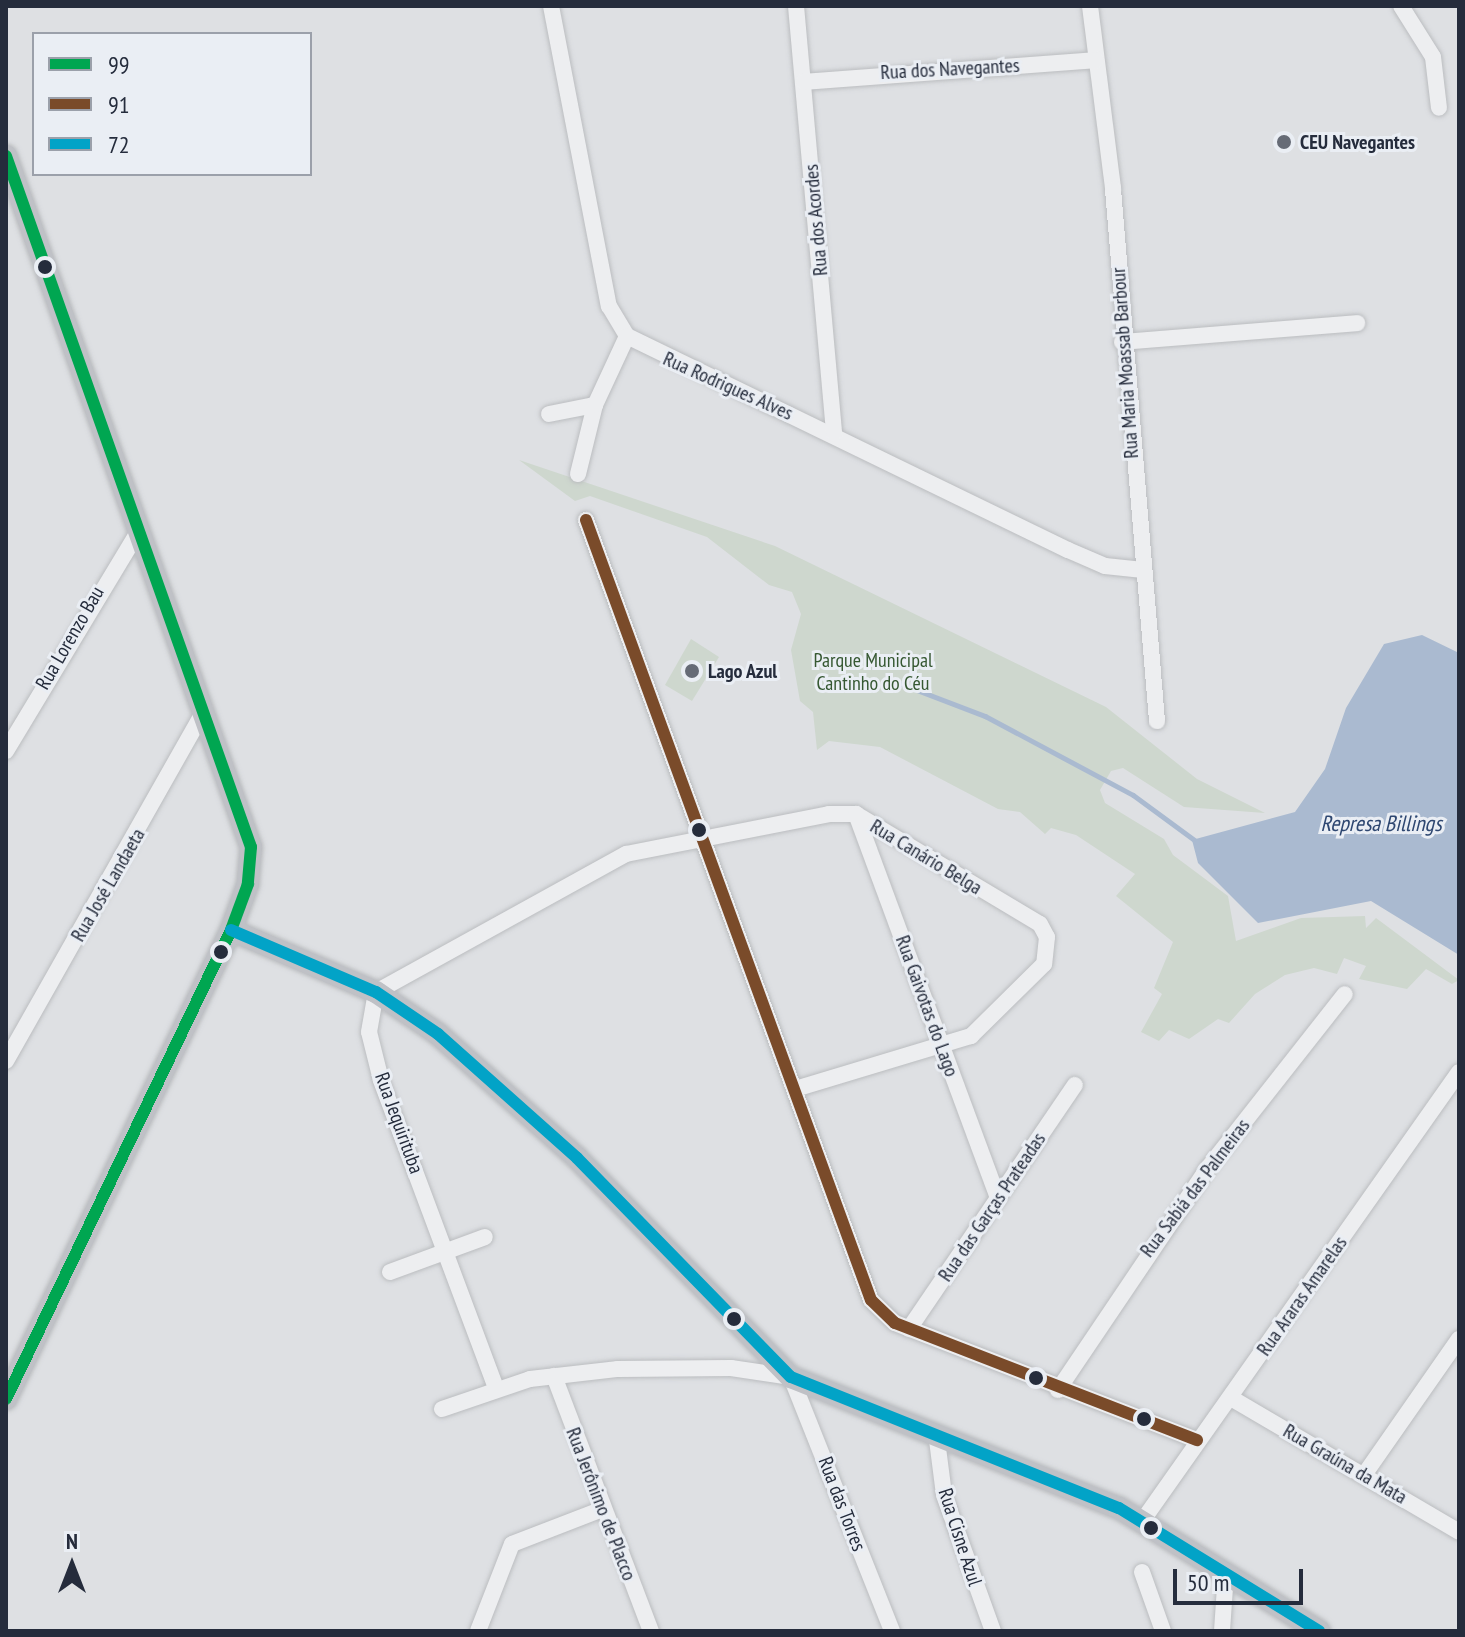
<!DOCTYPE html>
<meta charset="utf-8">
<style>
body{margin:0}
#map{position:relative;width:1465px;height:1637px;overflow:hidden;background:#dee0e3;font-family:"PT Sans Narrow",sans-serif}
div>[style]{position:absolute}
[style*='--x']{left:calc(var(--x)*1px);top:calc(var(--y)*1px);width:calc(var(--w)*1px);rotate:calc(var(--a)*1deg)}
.green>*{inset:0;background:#ced7ce}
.water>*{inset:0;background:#aabad0}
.stream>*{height:5px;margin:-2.5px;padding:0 2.5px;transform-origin:2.5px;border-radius:2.5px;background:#aabad0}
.roads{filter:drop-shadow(0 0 2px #bbbdc0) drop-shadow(0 0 2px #bbbdc0)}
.street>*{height:16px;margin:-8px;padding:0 8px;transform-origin:8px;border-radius:8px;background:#edeef0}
.secondary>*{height:22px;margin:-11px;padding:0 11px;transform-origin:11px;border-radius:11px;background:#bfc1c6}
.bus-1>*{height:12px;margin:-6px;padding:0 6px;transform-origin:6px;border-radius:6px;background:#00a651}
.bus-2>*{height:12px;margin:-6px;padding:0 6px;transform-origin:6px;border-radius:6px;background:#7a4b2a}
.bus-3>*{height:12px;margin:-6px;padding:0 6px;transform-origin:6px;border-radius:6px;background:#02a3c7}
.dots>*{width:22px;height:22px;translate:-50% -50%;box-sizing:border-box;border:4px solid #eaeef4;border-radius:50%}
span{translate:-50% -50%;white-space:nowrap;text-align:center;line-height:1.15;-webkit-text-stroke:6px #eaeef4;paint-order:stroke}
.street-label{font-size:20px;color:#252c3c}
.poi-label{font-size:20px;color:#252c3c;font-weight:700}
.left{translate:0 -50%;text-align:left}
.park-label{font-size:20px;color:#365832}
.water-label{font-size:22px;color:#2e4771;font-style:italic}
.frame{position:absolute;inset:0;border:8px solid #252c3c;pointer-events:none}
.legend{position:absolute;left:32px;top:32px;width:280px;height:144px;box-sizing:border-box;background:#eaeef4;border:2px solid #9ba0aa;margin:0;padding:10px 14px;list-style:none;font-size:24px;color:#252c3c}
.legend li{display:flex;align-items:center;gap:16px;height:40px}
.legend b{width:40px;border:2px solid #9ba0aa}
.north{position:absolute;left:32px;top:1525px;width:80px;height:80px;-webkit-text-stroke:6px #eaeef4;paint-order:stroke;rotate:0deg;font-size:22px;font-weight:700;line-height:32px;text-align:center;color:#252c3c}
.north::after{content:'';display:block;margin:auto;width:28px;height:36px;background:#252c3c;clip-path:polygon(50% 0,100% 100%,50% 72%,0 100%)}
.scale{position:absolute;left:1173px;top:1569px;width:130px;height:36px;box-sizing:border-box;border:4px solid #252c3c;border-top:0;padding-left:10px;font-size:24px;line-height:28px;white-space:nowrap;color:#252c3c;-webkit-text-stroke:6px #eaeef4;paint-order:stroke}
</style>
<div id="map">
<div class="green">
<div style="clip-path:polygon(519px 460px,775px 546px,1106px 707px,1197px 779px,1265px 813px,1184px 807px,1123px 768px,1111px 771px,1100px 790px,1105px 803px,1164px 839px,1173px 855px,1228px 896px,1236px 941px,1301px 918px,1365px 916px,1366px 928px,1376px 918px,1459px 980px,1452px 984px,1426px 969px,1407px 989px,1359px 979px,1366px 966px,1344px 958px,1337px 974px,1314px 968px,1285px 975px,1255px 994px,1229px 1023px,1218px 1019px,1189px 1039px,1169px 1030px,1159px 1041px,1141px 1032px,1162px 994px,1154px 988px,1173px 942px,1116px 896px,1135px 874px,1076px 835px,1051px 828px,1045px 834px,1020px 812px,998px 809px,880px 747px,829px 741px,817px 750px,813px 712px,800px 701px,791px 650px,801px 614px,792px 592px,769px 585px,707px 537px,590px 496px,575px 501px)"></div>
<div style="clip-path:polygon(691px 639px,719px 657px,692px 701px,665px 685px)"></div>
</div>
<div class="water">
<div style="clip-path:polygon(1422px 635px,1459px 653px,1459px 955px,1371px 901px,1258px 923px,1198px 863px,1192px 840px,1295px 812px,1325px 769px,1346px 708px,1384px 644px)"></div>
</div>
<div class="stream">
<div style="--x:888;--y:679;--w:104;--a:20.9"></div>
<div style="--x:985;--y:716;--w:168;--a:28.1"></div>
<div style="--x:1133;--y:795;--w:79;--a:36.3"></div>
</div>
<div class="roads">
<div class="street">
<div style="--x:551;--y:6;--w:306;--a:79.1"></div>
<div style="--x:609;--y:306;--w:35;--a:59"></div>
<div style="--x:627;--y:336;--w:490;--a:25.9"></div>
<div style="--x:1068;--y:550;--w:40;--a:23.4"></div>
<div style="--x:1105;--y:566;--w:36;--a:6"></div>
<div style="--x:796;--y:6;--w:429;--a:84.9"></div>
<div style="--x:1090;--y:6;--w:184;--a:82.8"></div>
<div style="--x:1113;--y:189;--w:534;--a:85.27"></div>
<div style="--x:1401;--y:6;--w:60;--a:57.9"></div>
<div style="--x:1433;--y:57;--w:51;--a:83.3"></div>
<div style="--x:804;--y:82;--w:293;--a:-4.3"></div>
<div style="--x:1122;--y:342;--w:236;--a:-4.6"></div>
<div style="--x:549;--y:414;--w:47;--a:-11.1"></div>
<div style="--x:578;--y:474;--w:71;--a:-76.2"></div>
<div style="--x:595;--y:405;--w:76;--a:-65.1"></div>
<div style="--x:586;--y:520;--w:830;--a:69.93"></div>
<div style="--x:871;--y:1300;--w:33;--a:44"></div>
<div style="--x:895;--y:1323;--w:324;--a:21.2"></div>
<div style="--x:6;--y:751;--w:259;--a:-58.9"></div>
<div style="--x:856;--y:814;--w:409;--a:69.7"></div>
<div style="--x:6;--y:1061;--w:404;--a:-60.5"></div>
<div style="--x:390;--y:1272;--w:101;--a:-20.2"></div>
<div style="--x:909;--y:1329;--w:295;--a:-55.8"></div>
<div style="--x:554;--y:1376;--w:273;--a:69.2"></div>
<div style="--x:496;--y:1388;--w:329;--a:-110.5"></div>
<div style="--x:381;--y:1080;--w:49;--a:-104"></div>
<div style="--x:369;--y:1032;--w:41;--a:-80.1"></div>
<div style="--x:376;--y:992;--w:286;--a:-28.9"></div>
<div style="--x:626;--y:854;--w:207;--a:-11.1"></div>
<div style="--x:829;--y:814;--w:27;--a:0"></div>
<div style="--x:856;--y:814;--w:214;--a:30.9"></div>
<div style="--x:1040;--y:924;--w:15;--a:62"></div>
<div style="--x:1047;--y:937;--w:27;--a:96"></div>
<div style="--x:1044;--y:964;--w:103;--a:135.4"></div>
<div style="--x:971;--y:1036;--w:183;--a:163.2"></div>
<div style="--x:1058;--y:1390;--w:268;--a:-56"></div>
<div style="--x:1208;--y:1168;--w:221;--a:-51.8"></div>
<div style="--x:1231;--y:1398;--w:264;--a:30.4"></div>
<div style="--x:442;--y:1409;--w:93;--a:-18.8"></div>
<div style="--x:530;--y:1379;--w:89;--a:-6.5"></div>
<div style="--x:618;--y:1369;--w:113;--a:-0.5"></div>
<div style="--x:731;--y:1368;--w:61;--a:8.5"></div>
<div style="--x:791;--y:1377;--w:273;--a:68.3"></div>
<div style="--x:937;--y:1440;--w:55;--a:82.7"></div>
<div style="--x:944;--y:1495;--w:145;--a:70.2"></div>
<div style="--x:1364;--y:1475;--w:166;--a:-55.1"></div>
<div style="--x:1143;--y:1520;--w:548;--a:-54.8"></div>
<div style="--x:1142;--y:1572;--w:63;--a:70.4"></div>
<div style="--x:478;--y:1631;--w:93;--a:-68.7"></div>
<div style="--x:512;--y:1544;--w:94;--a:-21.1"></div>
<div style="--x:1222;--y:1631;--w:58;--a:-86.1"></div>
</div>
<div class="secondary">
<div style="--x:6;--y:156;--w:733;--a:70.48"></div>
<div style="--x:251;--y:847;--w:37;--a:95"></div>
<div style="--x:248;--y:884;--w:49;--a:110.3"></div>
<div style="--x:231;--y:930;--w:520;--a:115.63"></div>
<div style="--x:231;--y:930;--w:158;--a:23.2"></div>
<div style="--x:376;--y:992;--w:75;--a:34.1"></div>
<div style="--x:438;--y:1034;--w:186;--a:41.7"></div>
<div style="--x:577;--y:1158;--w:306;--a:45.7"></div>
<div style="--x:791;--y:1377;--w:353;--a:21.8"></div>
<div style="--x:1119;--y:1508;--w:235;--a:31.6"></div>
</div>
</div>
<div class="bus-1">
<div style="--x:6;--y:156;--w:733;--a:70.48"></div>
<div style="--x:251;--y:847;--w:37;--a:95"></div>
<div style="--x:248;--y:884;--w:49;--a:110.3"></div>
<div style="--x:231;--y:930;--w:520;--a:115.63"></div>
</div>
<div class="bus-2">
<div style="--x:586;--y:520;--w:830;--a:69.93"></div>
<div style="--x:871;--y:1300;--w:33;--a:44"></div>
<div style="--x:895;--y:1323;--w:324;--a:21.2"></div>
</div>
<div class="bus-3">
<div style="--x:231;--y:930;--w:158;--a:23.2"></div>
<div style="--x:376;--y:992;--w:75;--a:34.1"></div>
<div style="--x:438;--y:1034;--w:186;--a:41.7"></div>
<div style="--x:577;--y:1158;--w:306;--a:45.7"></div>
<div style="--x:791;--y:1377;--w:353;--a:21.8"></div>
<div style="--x:1119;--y:1508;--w:235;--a:31.6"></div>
</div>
<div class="dots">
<div style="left:1284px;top:142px;background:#666b76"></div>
<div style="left:45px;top:267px;background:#252c3c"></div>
<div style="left:692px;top:671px;background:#666b76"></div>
<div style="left:699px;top:830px;background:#252c3c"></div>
<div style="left:221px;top:952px;background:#252c3c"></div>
<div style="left:734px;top:1319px;background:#252c3c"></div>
<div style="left:1036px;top:1378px;background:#252c3c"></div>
<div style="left:1144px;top:1419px;background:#252c3c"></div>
<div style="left:1151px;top:1528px;background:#252c3c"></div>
</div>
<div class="street-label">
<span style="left:950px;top:69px;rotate:-3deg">Rua dos Navegantes</span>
<span style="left:816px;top:220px;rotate:-95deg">Rua dos Acordes</span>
<span style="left:1125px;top:363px;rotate:-94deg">Rua Maria Moassab Barbour</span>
<span style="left:728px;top:386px;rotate:24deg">Rua Rodrigues Alves</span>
<span style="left:70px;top:638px;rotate:-60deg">Rua Lorenzo Bau</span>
<span style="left:926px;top:857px;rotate:31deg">Rua Canário Belga</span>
<span style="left:108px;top:885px;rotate:-60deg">Rua José Landaeta</span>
<span style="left:927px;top:1006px;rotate:70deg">Rua Gaivotas do Lago</span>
<span style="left:399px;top:1123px;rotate:70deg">Rua Jequirituba</span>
<span style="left:1195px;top:1188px;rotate:-53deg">Rua Sabiá das Palmeiras</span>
<span style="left:992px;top:1207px;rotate:-56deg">Rua das Garças Prateadas</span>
<span style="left:1302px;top:1296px;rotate:-55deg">Rua Araras Amarelas</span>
<span style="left:1345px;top:1464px;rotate:30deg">Rua Graúna da Mata</span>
<span style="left:601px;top:1504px;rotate:69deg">Rua Jerônimo de Placco</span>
<span style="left:842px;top:1504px;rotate:69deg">Rua das Torres</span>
<span style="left:960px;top:1537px;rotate:72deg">Rua Cisne Azul</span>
</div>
<div class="poi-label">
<span class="left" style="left:1300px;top:142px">CEU Navegantes</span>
<span class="left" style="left:708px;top:671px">Lago Azul</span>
</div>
<div class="park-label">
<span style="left:873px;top:672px">Parque Municipal<br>Cantinho do Céu</span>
</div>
<div class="water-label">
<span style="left:1381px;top:824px">Represa Billings</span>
</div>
<div class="frame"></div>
<ul class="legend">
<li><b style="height:10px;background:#00a651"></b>99</li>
<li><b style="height:10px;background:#7a4b2a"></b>91</li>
<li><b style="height:10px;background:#02a3c7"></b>72</li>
</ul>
<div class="north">N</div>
<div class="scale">50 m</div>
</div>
